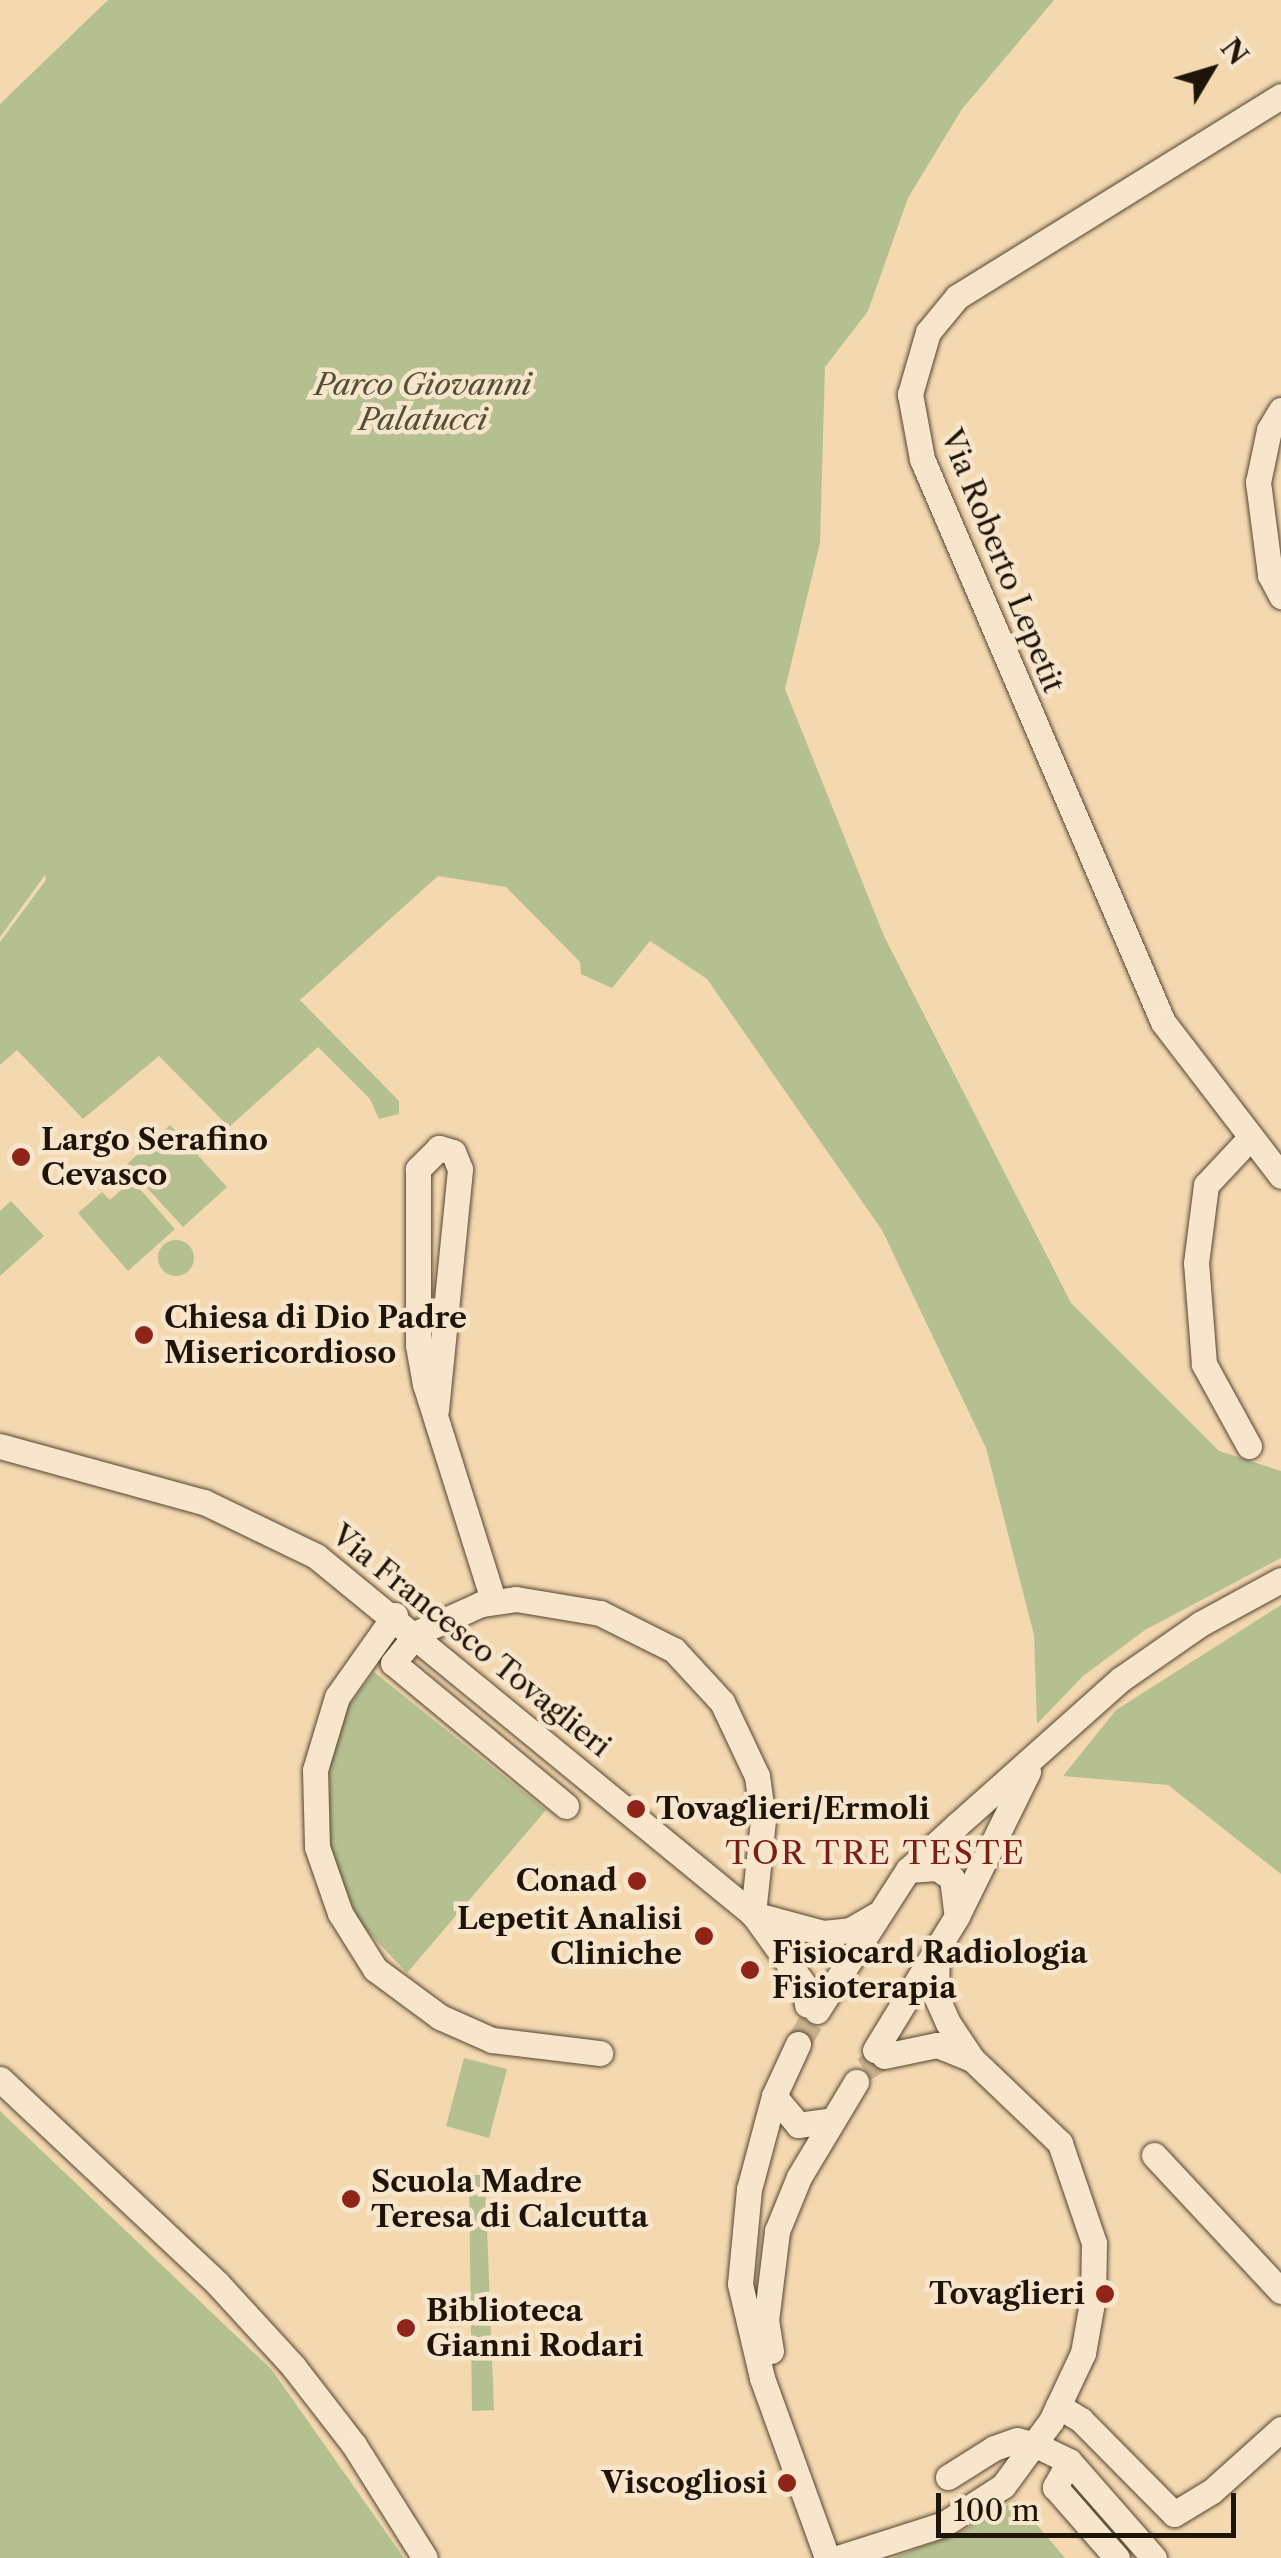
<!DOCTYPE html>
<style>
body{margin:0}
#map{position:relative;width:1281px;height:2558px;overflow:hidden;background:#f4d8b0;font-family:"Libre Caslon Text",serif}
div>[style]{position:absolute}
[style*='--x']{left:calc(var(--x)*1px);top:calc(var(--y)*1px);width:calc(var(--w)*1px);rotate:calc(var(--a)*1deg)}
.green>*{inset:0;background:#b5c090}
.round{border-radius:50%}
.minor-tunnel>*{height:25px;margin-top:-12.5px;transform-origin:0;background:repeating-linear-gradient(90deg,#c9b18e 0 25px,transparent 0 37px)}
.roads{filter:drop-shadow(0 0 2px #544532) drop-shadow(0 0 2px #544532)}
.minor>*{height:25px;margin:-12.5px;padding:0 12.5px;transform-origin:12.5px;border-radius:12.5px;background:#f8e6cc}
.dots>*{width:28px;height:28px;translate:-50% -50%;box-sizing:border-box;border:5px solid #f8e6cc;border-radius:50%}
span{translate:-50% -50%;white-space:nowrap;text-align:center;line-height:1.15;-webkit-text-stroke:9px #f8e6cc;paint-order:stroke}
.park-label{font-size:30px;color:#535038;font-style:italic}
.street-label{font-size:30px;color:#1e1408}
.poi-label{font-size:30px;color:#1e1408;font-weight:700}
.left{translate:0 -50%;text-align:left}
.right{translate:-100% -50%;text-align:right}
.neighbourhood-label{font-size:32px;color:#7a1f14;letter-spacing:2.5px}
.north{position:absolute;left:1161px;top:20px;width:100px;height:100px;-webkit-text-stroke:8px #f8e6cc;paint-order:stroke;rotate:52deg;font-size:28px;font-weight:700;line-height:40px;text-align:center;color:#1e1408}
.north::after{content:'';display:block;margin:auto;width:35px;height:45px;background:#1e1408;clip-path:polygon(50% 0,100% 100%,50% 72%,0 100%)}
.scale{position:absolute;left:936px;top:2493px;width:300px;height:45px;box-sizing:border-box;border:5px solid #1e1408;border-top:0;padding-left:12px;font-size:30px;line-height:35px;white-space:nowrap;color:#1e1408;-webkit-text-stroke:8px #f8e6cc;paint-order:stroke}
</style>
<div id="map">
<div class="green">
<div style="clip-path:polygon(108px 0,1054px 0,962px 109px,908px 198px,868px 311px,825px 367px,820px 543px,785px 689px,884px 936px,1071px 1303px,1219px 1451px,1281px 1471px,1281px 1558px,1145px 1630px,1083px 1676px,1037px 1724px,1034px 1635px,986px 1448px,882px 1230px,707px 979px,650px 941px,612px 988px,581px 974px,580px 962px,506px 887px,438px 876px,300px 1000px,399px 1101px,399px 1114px,379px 1119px,370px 1099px,318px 1047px,229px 1127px,159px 1056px,83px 1119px,17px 1050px,0 1065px,0 942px,46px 880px,45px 875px,0 937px,0 104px)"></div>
<div style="clip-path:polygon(170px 1125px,227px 1187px,183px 1227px,126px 1165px)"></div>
<div style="clip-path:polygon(132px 1180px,175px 1229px,128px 1271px,78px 1213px,102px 1192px,110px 1200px)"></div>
<div style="clip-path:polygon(11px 1201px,44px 1236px,0 1276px,0 1211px)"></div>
<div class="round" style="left:158px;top:1240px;width:36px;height:36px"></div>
<div style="clip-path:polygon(1281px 1605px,1281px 1874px,1168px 1785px,1063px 1776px,1116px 1710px)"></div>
<div style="clip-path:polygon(374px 1672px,546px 1810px,407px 1973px,359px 1922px,329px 1848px,330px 1761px,344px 1712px)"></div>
<div style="clip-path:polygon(464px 2058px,507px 2069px,489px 2138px,446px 2126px)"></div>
<div style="clip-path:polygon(0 2111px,272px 2370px,404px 2558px,0 2558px)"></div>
<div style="clip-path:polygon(469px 2175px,485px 2175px,494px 2410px,472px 2411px)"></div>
<div style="clip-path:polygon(1016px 2500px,1065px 2558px,892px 2558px,960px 2532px)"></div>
</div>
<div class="minor-tunnel">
<div style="--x:798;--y:2044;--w:38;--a:-60"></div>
<div style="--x:864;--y:2069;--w:24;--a:-33"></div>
</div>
<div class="roads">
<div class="minor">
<div style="--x:1281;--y:96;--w:381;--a:148.2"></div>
<div style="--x:957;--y:297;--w:45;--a:129.6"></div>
<div style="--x:928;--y:332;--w:65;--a:106.2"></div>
<div style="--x:910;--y:394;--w:66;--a:79.5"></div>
<div style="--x:922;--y:459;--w:612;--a:66.83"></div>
<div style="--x:1163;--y:1022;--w:194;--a:52.5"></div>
<div style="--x:1281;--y:410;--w:23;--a:121"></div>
<div style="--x:1269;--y:430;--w:53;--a:101.9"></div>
<div style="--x:1258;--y:482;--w:94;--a:82.6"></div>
<div style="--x:1270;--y:575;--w:24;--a:62"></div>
<div style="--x:436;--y:1410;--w:242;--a:-84.3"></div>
<div style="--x:460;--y:1169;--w:18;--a:-112"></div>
<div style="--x:453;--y:1152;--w:15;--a:-164"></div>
<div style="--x:439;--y:1148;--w:30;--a:135"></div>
<div style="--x:418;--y:1169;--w:176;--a:90"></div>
<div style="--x:418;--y:1345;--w:40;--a:80"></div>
<div style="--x:425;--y:1384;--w:226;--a:72.5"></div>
<div style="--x:0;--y:1446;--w:212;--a:15.4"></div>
<div style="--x:204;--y:1502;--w:124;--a:25.7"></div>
<div style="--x:316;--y:1556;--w:565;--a:39.33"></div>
<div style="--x:753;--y:1914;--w:73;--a:15.2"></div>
<div style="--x:823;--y:1933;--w:27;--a:-6"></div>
<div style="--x:850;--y:1930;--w:30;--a:-30"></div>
<div style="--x:1249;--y:1446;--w:94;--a:-118.8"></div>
<div style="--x:1204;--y:1364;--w:101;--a:-94.5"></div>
<div style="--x:1196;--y:1263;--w:79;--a:-82.7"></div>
<div style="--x:1206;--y:1185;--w:64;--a:-46.9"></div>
<div style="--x:395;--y:1615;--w:100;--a:125.3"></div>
<div style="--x:337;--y:1697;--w:76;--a:106.8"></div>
<div style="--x:315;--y:1770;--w:77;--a:88.5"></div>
<div style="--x:317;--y:1847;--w:70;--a:70.8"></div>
<div style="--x:340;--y:1913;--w:66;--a:58"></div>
<div style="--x:375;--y:1969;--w:81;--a:36.4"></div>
<div style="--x:440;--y:2017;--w:57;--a:23.9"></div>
<div style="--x:492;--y:2040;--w:109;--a:6.9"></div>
<div style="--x:566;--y:1806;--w:224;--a:-140.4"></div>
<div style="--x:393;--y:1663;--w:38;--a:-51"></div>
<div style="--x:417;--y:1633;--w:70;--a:-24.4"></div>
<div style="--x:481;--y:1604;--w:35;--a:-8"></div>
<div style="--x:516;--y:1599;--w:85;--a:9.5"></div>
<div style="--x:600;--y:1613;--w:83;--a:26.6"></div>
<div style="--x:674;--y:1650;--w:71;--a:47.3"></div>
<div style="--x:722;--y:1702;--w:82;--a:64.7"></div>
<div style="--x:757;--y:1776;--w:44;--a:82.2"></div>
<div style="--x:763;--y:1820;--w:95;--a:96.1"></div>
<div style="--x:908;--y:1870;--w:29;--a:-4"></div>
<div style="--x:937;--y:1868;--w:18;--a:34"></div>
<div style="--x:952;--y:1878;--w:38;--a:83"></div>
<div style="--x:753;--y:1914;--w:87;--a:54.3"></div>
<div style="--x:804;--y:1985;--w:20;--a:81"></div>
<div style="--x:817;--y:2011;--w:168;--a:-57.2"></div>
<div style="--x:908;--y:1870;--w:67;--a:-42.6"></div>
<div style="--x:957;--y:1825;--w:220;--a:-41.7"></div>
<div style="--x:1121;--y:1679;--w:96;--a:-34.8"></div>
<div style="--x:1200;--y:1624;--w:92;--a:-28.5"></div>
<div style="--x:798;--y:2044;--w:57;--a:114.8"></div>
<div style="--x:774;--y:2096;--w:96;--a:105"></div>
<div style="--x:749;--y:2189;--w:95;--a:95.4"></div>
<div style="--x:740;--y:2284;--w:97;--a:76.8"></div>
<div style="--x:762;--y:2378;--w:191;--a:70.1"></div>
<div style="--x:875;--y:2050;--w:157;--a:-58.5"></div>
<div style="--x:957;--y:1916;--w:161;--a:-63.8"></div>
<div style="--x:884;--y:2056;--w:54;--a:-11.7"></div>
<div style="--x:937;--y:2045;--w:38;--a:22"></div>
<div style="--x:0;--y:2079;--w:298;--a:43.2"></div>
<div style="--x:217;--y:2283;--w:113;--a:47.5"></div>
<div style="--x:293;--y:2366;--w:100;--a:52.3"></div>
<div style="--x:354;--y:2445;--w:133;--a:57.9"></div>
<div style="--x:774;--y:2096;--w:38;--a:50"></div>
<div style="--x:798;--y:2125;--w:35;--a:-8"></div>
<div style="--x:1154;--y:2155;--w:186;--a:47"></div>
<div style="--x:771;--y:2351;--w:30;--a:-99"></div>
<div style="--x:766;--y:2321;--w:91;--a:-83"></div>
<div style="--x:777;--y:2231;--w:58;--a:-67.8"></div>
<div style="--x:799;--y:2177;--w:111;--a:-59"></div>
<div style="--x:1058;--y:2406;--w:27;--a:31"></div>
<div style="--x:1081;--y:2420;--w:132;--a:45.3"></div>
<div style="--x:1174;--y:2514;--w:44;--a:-31.2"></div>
<div style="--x:1212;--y:2491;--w:93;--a:-41.9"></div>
<div style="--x:1069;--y:2461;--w:30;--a:118"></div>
<div style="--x:1055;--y:2487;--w:94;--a:48.9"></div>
<div style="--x:948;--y:2477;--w:54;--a:-32.2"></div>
<div style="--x:994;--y:2448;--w:24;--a:-19"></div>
<div style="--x:1017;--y:2440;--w:20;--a:15"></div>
<div style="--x:1036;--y:2445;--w:37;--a:26"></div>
<div style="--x:1069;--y:2461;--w:129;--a:48.8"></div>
<div style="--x:838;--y:2558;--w:111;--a:-17.8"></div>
<div style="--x:944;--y:2524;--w:70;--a:-32.8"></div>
<div style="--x:1003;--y:2486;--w:81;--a:-53.6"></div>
<div style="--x:1051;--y:2421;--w:75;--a:-64.8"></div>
<div style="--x:1083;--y:2353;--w:57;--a:-79.9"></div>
<div style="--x:1093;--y:2297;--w:54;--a:-88.9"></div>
<div style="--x:1094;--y:2243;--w:106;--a:-108.8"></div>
<div style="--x:1060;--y:2143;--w:122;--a:-136.3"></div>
<div style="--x:972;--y:2059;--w:43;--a:-123.7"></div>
<div style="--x:948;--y:2023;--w:30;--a:-114"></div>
<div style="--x:936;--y:1996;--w:50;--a:-88.9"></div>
</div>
</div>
<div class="dots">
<div style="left:21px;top:1157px;background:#8f2418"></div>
<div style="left:144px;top:1335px;background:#8f2418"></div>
<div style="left:636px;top:1809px;background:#8f2418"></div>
<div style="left:637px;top:1881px;background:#8f2418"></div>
<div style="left:704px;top:1936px;background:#8f2418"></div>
<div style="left:750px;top:1970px;background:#8f2418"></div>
<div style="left:351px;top:2199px;background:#8f2418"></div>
<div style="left:1105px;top:2294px;background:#8f2418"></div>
<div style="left:406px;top:2328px;background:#8f2418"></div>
<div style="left:787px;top:2483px;background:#8f2418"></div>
</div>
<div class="park-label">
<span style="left:423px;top:402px">Parco Giovanni<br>Palatucci</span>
</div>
<div class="street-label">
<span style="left:1002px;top:561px;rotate:68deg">Via Roberto Lepetit</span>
<span style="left:471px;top:1641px;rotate:39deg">Via Francesco Tovaglieri</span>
</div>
<div class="poi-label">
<span class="left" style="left:41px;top:1157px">Largo Serafino<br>Cevasco</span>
<span class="left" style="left:164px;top:1335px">Chiesa di Dio Padre<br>Misericordioso</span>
<span class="left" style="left:656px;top:1809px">Tovaglieri/Ermoli</span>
<span class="right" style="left:617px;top:1881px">Conad</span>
<span class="right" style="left:682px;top:1936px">Lepetit Analisi<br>Cliniche</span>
<span class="left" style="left:772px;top:1970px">Fisiocard Radiologia<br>Fisioterapia</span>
<span class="left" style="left:371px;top:2199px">Scuola Madre<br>Teresa di Calcutta</span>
<span class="right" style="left:1085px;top:2294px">Tovaglieri</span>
<span class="left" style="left:426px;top:2328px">Biblioteca<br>Gianni Rodari</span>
<span class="right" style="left:767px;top:2483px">Viscogliosi</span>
</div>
<div class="neighbourhood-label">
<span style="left:876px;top:1853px">TOR TRE TESTE</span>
</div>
<div class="north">N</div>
<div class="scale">100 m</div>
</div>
